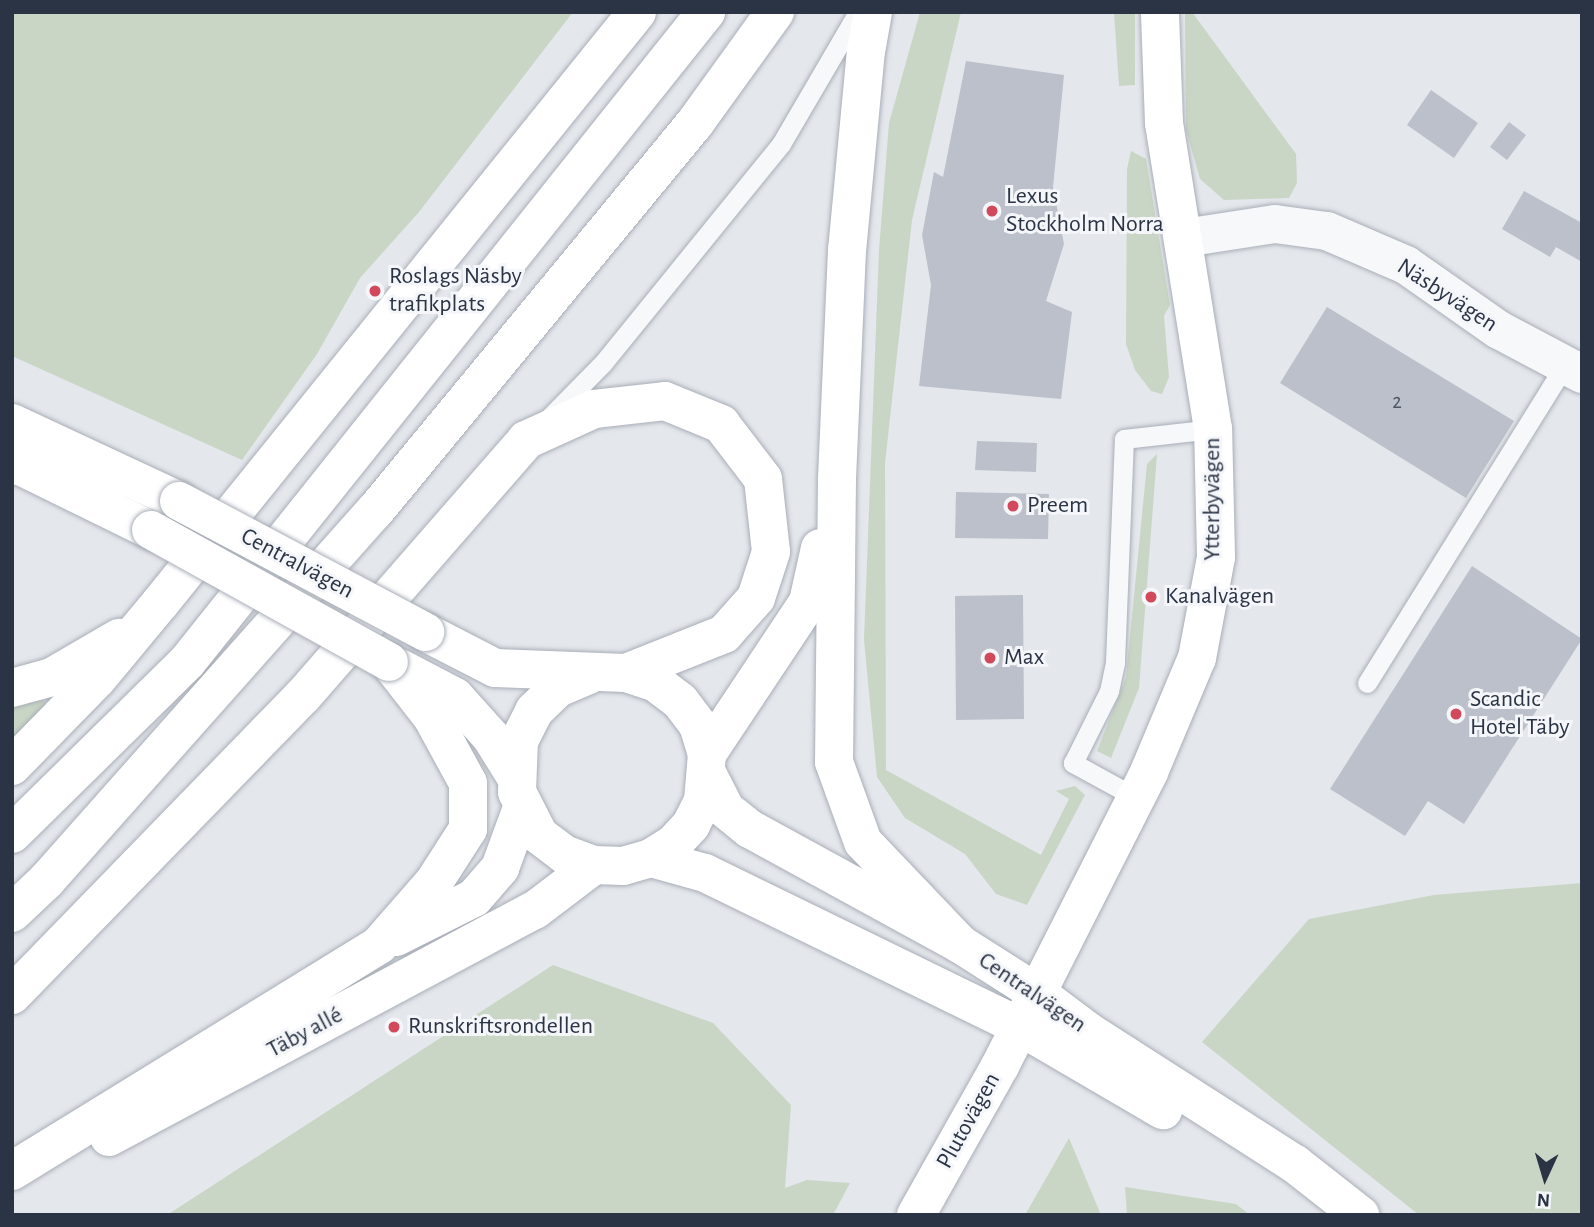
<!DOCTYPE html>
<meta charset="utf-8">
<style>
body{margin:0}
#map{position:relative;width:1594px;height:1227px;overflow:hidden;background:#e4e7ec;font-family:"Alegreya Sans",sans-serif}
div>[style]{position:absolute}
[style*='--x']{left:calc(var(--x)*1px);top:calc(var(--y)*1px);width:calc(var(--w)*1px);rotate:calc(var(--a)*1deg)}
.green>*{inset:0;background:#c9d6c5}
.building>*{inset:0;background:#bbc0ca}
.roads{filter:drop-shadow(0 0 2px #a9aeb7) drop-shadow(0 0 2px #a9aeb7)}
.lane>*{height:19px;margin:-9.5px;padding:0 9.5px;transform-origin:9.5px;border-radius:9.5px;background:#f7f8fa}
.street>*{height:38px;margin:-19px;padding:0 19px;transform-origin:19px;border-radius:19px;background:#f7f8fa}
.secondary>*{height:38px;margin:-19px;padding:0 19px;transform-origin:19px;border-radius:19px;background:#fff}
.highway>*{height:38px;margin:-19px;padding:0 19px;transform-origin:19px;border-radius:19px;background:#fff}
.bridges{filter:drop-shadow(0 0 2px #a9aeb7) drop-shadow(0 0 2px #a9aeb7)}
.secondary-bridge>*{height:38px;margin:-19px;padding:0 19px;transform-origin:19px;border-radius:19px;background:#fff}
.dots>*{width:19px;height:19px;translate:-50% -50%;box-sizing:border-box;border:4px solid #f4f6f9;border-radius:50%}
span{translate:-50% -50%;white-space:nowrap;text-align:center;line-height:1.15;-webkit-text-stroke:6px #f4f6f9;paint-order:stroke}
.number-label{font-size:21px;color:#4f5766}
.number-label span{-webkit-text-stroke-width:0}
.poi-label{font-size:24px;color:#2b3445}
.left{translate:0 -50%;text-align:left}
.street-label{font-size:24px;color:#2b3445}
.frame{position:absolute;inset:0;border:14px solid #2b3445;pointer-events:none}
.north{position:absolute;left:1510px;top:1143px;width:70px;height:70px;-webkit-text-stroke:5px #f4f6f9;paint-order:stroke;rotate:184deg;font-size:19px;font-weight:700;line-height:28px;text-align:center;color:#2b3445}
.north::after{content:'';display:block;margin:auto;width:24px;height:32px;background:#2b3445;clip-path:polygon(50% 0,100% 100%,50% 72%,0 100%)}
</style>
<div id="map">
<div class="green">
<div style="clip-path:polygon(12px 12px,573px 12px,419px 212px,360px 278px,317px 354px,242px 460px,12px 356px)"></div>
<div style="clip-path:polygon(920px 12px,961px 12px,912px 220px,885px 463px,886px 770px,1041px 855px,1069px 799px,1056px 791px,1075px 786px,1085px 795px,1027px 905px,996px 894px,965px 854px,905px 818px,877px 777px,864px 640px,879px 250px,889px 123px)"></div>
<div style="clip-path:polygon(1114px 12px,1135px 12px,1135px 85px,1119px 86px)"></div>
<div style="clip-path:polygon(1185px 12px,1192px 12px,1296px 154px,1297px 183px,1289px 198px,1224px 200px,1200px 179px,1186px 130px)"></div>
<div style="clip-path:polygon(1131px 151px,1146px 159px,1170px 305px,1164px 316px,1169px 377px,1162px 394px,1151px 391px,1135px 370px,1126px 344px,1127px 169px)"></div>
<div style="clip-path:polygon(1157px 454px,1139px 688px,1111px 758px,1097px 751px,1126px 677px,1147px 464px)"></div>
<div style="clip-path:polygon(41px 698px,48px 706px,12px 742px,12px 708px)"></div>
<div style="clip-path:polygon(1582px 883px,1582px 1215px,1419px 1215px,1202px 1042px,1309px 919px,1434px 895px)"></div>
<div style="clip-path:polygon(553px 965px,713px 1023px,791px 1105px,785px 1188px,807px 1180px,850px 1183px,833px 1215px,167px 1215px)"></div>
<div style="clip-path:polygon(1069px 1138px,1101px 1215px,1025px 1215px)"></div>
<div style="clip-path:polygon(1125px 1187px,1236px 1204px,1250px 1215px,1127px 1215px)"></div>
</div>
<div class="building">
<div style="clip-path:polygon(966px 61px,1064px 75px,1053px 187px,1064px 244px,1046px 301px,1072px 312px,1061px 399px,919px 386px,931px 285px,922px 235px,934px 172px,943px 177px)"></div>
<div style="clip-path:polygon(1431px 90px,1478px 123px,1454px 158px,1407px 125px)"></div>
<div style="clip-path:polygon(1509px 122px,1526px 135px,1507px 160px,1490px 147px)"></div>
<div style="clip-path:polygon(1524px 191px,1582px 223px,1582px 262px,1556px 247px,1550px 257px,1502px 229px)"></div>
<div style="clip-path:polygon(1327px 307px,1514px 421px,1466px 498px,1280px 383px)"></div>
<div style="clip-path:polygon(977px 441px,1037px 443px,1036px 472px,975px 470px)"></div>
<div style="clip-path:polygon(956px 492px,1049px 494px,1048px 539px,955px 538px)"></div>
<div style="clip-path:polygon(1472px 566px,1582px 639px,1464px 824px,1428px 801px,1405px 836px,1330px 789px)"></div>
<div style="clip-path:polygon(1023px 595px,1024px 719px,956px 720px,955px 596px)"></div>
</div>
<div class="roads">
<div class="lane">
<div style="--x:547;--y:420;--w:80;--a:-45.5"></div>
<div style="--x:603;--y:363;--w:282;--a:-50.9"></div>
<div style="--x:781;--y:144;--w:153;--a:-59.7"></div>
<div style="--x:1367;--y:683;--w:375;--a:-58.1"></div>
<div style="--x:1135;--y:797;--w:71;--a:-151.3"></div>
<div style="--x:1073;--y:763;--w:80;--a:-63.4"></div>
<div style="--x:1109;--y:691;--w:30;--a:-78"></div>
<div style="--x:1115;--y:662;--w:223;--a:-87.7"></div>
<div style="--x:1124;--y:439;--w:90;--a:-6.4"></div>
</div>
<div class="street">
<div style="--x:1184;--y:238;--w:92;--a:-8.7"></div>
<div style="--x:1275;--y:224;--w:52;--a:7.7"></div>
<div style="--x:1327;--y:231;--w:86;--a:23.3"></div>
<div style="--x:1406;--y:265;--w:113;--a:35"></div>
<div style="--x:1499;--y:330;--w:94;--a:27.9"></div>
</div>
<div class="secondary">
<div style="--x:12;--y:423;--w:184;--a:25"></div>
<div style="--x:12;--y:462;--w:155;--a:26.1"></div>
<div style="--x:425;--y:632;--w:79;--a:27.2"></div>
<div style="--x:495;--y:668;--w:131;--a:2.2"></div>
<div style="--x:626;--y:673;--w:32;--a:18"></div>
<div style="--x:656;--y:683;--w:30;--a:37"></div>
<div style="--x:680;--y:701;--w:30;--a:53"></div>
<div style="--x:698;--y:725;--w:30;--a:73"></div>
<div style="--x:707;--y:754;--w:47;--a:94.9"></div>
<div style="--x:703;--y:801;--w:27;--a:117"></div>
<div style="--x:691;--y:825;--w:26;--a:133"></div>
<div style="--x:673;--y:844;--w:26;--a:148"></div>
<div style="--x:651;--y:858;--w:29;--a:164"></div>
<div style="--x:623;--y:866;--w:29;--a:-178"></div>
<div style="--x:594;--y:865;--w:32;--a:-160"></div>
<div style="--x:564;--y:854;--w:31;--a:-143"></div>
<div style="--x:539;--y:835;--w:48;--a:-117.1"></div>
<div style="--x:517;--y:792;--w:51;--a:-87.8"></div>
<div style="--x:519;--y:741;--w:34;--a:-63"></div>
<div style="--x:534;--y:711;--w:33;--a:-44"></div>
<div style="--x:558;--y:688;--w:34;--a:-23"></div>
<div style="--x:400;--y:668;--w:62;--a:27.8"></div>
<div style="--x:455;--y:697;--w:54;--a:48"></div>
<div style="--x:491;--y:737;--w:44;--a:58.1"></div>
<div style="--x:708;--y:775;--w:38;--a:63"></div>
<div style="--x:725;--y:809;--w:32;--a:39"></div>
<div style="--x:750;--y:829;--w:239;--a:28.7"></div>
<div style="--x:960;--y:944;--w:91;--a:32.5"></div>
<div style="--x:1037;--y:993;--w:65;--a:36.9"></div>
<div style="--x:1089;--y:1032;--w:245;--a:32.7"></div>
<div style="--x:1295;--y:1164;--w:83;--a:38.1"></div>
<div style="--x:651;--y:858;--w:56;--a:15.5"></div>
<div style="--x:705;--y:873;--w:349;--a:26"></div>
<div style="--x:1019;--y:1026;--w:167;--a:30.3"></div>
<div style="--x:396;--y:937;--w:87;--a:-26.6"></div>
<div style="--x:474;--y:898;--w:40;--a:-49"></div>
<div style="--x:500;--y:868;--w:64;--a:-69.9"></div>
<div style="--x:109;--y:1137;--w:483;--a:-28.1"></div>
<div style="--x:535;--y:910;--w:74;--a:-37.3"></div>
<div style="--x:12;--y:1171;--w:431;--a:-31.6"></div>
<div style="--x:379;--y:945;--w:84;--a:-48.9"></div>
<div style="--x:434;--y:882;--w:63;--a:-57.3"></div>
<div style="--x:468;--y:829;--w:46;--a:-90"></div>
<div style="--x:468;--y:783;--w:75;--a:-118.6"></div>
<div style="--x:432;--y:717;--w:70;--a:-128"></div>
<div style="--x:916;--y:1215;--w:171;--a:-60.6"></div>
<div style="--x:1000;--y:1066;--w:330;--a:-63.1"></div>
<div style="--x:1149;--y:772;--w:124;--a:-67.2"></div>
<div style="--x:1197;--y:658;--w:103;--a:-79.3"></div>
<div style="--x:1216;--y:557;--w:128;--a:-91.3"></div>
<div style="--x:1213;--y:429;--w:310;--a:-99.1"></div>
<div style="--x:1164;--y:123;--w:111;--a:-92.1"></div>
</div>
<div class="highway">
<div style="--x:873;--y:12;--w:39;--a:100"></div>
<div style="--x:866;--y:50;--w:201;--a:95.4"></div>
<div style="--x:847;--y:250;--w:228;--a:92.5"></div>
<div style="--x:837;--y:478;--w:284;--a:90.6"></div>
<div style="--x:834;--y:762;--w:85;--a:70.1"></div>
<div style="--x:863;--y:842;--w:141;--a:46.4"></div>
<div style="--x:12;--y:465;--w:12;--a:9"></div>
<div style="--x:12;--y:688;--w:41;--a:-15.4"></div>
<div style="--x:52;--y:677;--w:78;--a:-30.2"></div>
<div style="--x:707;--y:754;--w:182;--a:-56.4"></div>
<div style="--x:808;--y:602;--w:55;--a:-77.5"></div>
<div style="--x:12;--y:766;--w:122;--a:-45.7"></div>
<div style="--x:97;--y:679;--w:100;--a:-50.3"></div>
<div style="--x:161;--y:602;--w:758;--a:-51.1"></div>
<div style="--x:12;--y:834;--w:245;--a:-44.5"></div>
<div style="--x:187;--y:662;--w:832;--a:-51.39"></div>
<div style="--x:12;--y:913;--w:47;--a:-43.3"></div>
<div style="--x:46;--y:881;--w:495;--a:-48.4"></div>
<div style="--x:375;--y:511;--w:503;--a:-50.49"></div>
<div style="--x:695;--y:123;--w:137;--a:-54.2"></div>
<div style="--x:12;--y:995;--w:417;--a:-45.8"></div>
<div style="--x:303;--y:696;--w:340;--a:-48.9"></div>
<div style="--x:526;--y:440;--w:75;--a:-24.5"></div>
<div style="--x:594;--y:409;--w:71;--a:-6.4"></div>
<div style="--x:665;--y:401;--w:61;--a:22.3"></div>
<div style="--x:721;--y:424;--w:69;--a:52.6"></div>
<div style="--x:763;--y:479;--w:73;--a:83.7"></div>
<div style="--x:771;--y:552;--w:48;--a:108.1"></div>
<div style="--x:756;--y:598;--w:48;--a:131.6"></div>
<div style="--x:724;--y:634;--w:105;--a:158.3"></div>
</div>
</div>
<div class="bridges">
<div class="secondary-bridge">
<div style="--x:179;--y:501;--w:279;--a:28"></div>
<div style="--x:151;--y:530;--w:272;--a:29"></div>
</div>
</div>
<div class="dots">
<div style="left:992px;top:211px;background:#d1495b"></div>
<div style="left:375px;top:291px;background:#d1495b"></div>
<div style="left:1013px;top:506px;background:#d1495b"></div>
<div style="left:1151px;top:597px;background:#d1495b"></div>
<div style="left:990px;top:658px;background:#d1495b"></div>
<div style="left:1456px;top:714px;background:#d1495b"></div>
<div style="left:394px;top:1027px;background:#d1495b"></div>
</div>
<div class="number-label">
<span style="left:1397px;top:402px">2</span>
</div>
<div class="poi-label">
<span class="left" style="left:1006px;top:211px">Lexus<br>Stockholm Norra</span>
<span class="left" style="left:389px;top:291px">Roslags Näsby<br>trafikplats</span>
<span class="left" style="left:1027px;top:506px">Preem</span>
<span class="left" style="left:1165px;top:597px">Kanalvägen</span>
<span class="left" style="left:1004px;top:658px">Max</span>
<span class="left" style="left:1470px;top:714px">Scandic<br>Hotel Täby</span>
<span class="left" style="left:408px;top:1027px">Runskriftsrondellen</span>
</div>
<div class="street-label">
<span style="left:1447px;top:296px;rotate:33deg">Näsbyvägen</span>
<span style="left:1213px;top:499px;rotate:-90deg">Ytterbyvägen</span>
<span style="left:297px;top:564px;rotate:28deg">Centralvägen</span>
<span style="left:1032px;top:993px;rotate:34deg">Centralvägen</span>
<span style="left:305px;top:1033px;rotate:-28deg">Täby allé</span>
<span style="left:969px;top:1121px;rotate:-61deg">Plutovägen</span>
</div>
<div class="frame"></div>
<div class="north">N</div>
</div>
